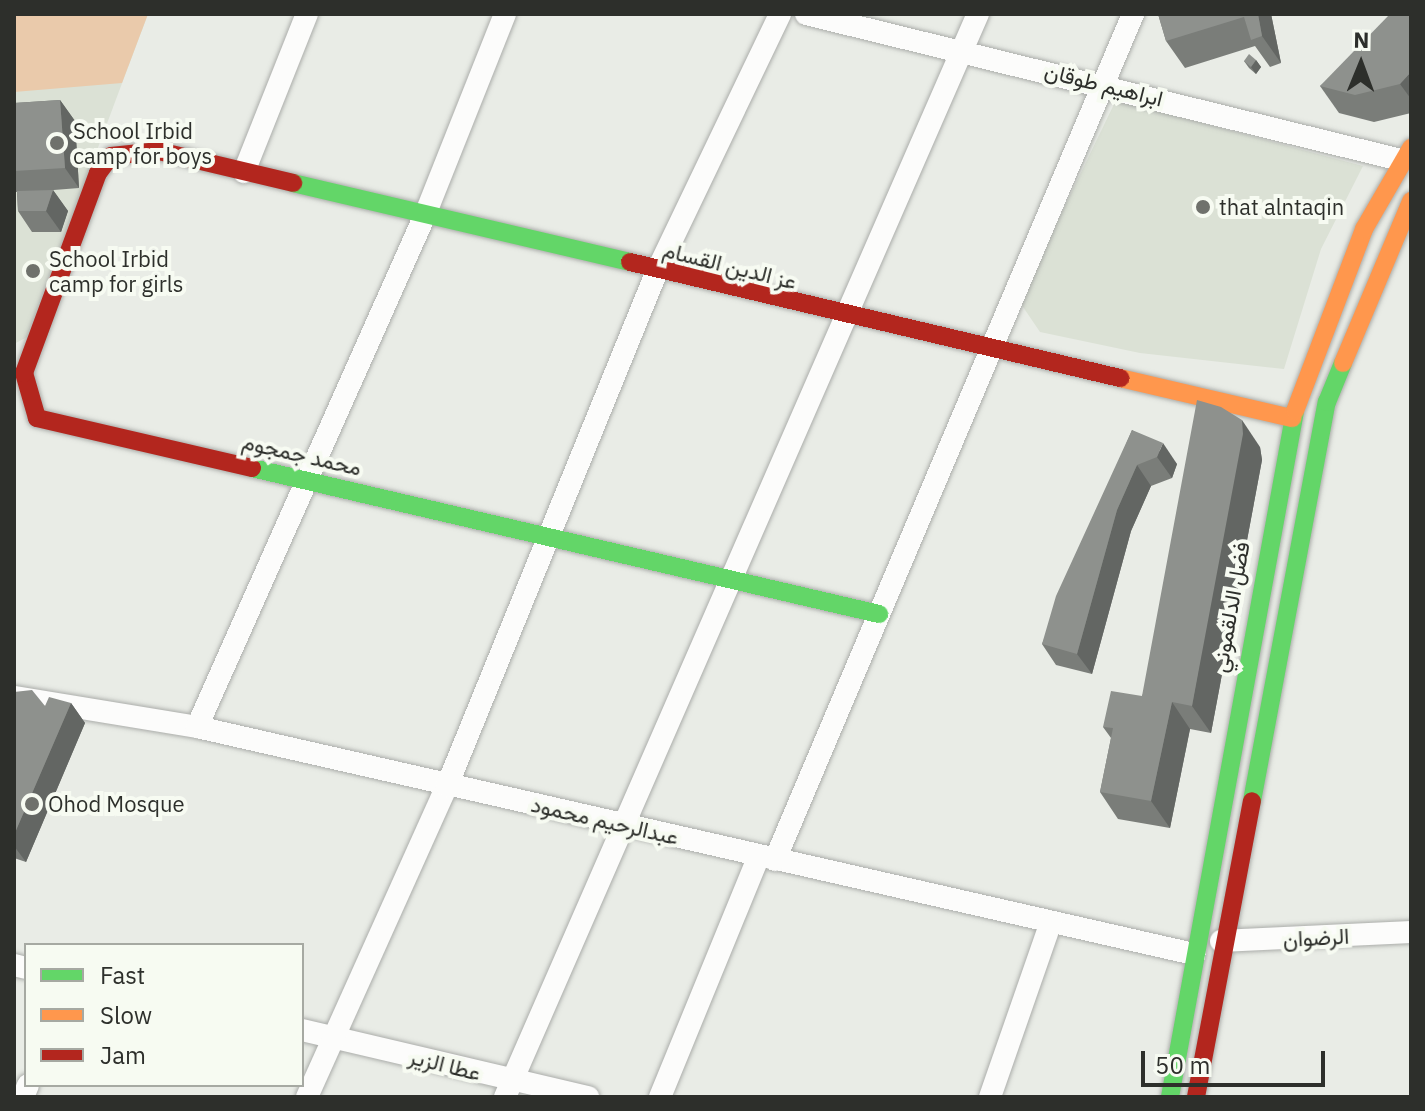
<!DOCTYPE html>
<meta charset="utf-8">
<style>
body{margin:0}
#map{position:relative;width:1425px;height:1111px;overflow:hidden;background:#e9ece6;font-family:"IBM Plex Sans",Vazirmatn,sans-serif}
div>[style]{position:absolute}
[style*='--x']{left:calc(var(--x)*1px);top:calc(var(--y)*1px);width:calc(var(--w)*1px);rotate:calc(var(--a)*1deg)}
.built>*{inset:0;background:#dbe1d5}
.green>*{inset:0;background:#eacaab}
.roads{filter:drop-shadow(0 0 2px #abadaa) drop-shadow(0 0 2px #abadaa)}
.street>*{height:22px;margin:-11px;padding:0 11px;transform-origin:11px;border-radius:11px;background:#fcfcfb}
.fast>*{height:18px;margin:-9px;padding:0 9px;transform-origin:9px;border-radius:9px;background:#63d668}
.slow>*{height:18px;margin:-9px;padding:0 9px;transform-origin:9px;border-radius:9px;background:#ff974d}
.jam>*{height:18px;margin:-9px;padding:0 9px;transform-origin:9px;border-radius:9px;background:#b3261e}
.wall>*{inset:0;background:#7a7d79}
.shaded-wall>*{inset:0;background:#636663}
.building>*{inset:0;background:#8e918d}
.dots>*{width:22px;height:22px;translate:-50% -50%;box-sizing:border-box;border:4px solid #f7fbf2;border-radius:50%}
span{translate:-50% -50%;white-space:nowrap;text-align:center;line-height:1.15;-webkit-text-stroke:8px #f7fbf2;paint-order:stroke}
.street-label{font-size:22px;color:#2d2f2b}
.poi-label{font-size:22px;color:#2d2f2b}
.left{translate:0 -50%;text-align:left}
.frame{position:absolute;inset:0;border:16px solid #2d2f2b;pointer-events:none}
.legend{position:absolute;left:24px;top:943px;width:280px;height:144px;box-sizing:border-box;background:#f7fbf2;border:2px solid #a6a9a2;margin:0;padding:10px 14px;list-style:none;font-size:24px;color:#2d2f2b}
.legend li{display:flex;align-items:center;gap:16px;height:40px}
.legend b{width:40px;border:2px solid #a6a9a2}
.north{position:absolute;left:1321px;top:24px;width:80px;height:80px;-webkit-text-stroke:6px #f7fbf2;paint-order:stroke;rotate:1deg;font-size:22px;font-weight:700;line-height:32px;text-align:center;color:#2d2f2b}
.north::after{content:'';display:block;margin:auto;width:28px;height:36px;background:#2d2f2b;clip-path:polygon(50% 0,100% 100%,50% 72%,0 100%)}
.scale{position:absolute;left:1141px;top:1051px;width:184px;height:36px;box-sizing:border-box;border:4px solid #2d2f2b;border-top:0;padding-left:10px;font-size:24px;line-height:28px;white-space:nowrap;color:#2d2f2b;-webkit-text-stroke:6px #f7fbf2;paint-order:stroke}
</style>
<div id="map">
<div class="built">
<div style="clip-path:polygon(14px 14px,148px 14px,27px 337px,14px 344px)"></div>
<div style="clip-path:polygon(1116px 100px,1363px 166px,1321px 249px,1284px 369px,1140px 353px,1040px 332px,1019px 301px)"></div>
</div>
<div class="green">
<div style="clip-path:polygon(14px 14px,148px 14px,122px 83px,14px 92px)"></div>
</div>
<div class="roads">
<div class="street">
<div style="--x:806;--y:14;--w:613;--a:13.79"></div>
<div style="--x:244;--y:172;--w:170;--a:-68.3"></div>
<div style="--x:14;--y:697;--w:185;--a:9.3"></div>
<div style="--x:197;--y:727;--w:1023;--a:12.83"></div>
<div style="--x:197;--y:727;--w:560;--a:-66"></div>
<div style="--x:425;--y:215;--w:216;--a:-68.3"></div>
<div style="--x:775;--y:860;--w:919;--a:-67.06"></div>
<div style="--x:1221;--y:941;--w:190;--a:-2.7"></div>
<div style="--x:14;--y:965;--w:12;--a:14"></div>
<div style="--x:302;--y:1030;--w:294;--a:13.2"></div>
<div style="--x:23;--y:1097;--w:13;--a:-67"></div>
<div style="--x:307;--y:1097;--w:341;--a:-65.8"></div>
<div style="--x:447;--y:786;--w:556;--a:-67.82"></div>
<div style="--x:657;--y:271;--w:285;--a:-64.4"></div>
<div style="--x:505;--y:1097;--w:1182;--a:-66.41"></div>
<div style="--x:660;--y:1097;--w:261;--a:-67.7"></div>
<div style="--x:990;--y:1097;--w:185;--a:-70.8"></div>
</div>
<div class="fast">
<div style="--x:293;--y:183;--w:346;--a:13.2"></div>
<div style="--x:252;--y:468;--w:644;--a:13.11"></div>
<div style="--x:1252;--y:801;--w:406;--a:-79.4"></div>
<div style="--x:1327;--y:402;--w:42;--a:-67.7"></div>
<div style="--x:1170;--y:1097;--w:697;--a:-79.67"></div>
</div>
<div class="slow">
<div style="--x:1343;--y:363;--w:176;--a:-67.2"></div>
<div style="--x:1120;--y:378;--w:177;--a:13.1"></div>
<div style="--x:1295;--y:411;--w:195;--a:-69.2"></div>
<div style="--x:1364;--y:229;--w:94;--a:-59.9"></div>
</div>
<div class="jam">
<div style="--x:630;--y:262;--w:504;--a:13.32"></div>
<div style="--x:252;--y:468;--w:221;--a:-166.9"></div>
<div style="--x:37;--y:418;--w:47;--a:-106.1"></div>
<div style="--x:24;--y:373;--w:213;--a:-69.7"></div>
<div style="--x:98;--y:173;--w:21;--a:-53"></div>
<div style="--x:111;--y:156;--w:48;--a:-5.9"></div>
<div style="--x:159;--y:151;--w:138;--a:13.4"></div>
<div style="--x:1196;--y:1097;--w:301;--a:-79.3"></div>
</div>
</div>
<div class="wall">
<div style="clip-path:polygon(1158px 14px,1271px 14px,1281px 63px,1270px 67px,1255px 46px,1185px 68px,1166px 41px)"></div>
<div style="clip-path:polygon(1411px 14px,1411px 113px,1374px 122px,1339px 113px,1320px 86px)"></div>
<div style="clip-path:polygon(1256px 60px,1261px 67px,1256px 74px,1249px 68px,1244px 61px)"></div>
<div style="clip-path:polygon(60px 100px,75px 121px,79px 188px,41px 191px,53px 190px,68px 211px,61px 232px,32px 232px,18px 211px,17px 192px,14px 192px,14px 102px,14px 103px)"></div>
<div style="clip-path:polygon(1132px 430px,1177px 464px,1172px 478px,1151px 486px,1131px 531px,1092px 674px,1056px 665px,1042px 644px)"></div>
<div style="clip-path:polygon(1260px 447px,1262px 460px,1211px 733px,1190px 729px,1170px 828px,1118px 819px,1100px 792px,1111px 738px,1103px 727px,1142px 696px)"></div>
<div style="clip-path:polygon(14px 692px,45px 706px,71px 703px,85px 723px,26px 862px,14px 858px)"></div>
</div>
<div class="shaded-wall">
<div style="clip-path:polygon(1258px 14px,1271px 14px,1281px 63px,1262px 36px)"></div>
<div style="clip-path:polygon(1256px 60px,1261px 67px,1256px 74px,1251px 67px)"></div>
<div style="clip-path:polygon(1411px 72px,1411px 99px,1400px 84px)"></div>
<div style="clip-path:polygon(60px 100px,75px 121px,79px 188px,65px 168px)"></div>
<div style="clip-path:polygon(53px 190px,68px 211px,61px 232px,46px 211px)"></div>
<div style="clip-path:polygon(1242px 420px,1260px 447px,1262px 460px,1211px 733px,1192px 706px)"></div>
<div style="clip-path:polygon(1163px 443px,1177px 464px,1172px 478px,1157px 457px)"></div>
<div style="clip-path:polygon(1137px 465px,1151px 486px,1131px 531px,1092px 674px,1077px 654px,1117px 510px)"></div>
<div style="clip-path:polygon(1172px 702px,1190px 729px,1170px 828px,1151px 801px)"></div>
<div style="clip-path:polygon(71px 703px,85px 723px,26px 862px,14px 846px,14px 835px)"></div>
</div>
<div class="building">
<div style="clip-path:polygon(1158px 14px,1258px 14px,1262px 36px,1251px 40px,1244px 17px,1166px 41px)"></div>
<div style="clip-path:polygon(1390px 14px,1411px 14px,1411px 72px,1400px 84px,1355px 95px,1320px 86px)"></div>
<div style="clip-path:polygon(1249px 54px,1256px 60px,1251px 67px,1244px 61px)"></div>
<div style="clip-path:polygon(60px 100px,65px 168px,14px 171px,14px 103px)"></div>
<div style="clip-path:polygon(53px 190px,46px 211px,18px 211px,17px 191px)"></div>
<div style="clip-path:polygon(1197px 400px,1221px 407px,1242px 420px,1243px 434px,1192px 706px,1172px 702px,1151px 801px,1100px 792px,1113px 728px,1103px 727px,1111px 691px,1142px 696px)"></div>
<div style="clip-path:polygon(1132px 430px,1163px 443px,1157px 457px,1137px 465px,1117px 510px,1077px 654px,1042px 644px,1056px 596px)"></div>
<div style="clip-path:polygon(32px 690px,45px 706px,49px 697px,71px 703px,14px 835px,14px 692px)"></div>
</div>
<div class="dots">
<div style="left:57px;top:143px;background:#6f716c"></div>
<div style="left:1203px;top:207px;background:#6f716c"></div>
<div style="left:33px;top:271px;background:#6f716c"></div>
<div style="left:32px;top:804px;background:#6f716c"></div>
</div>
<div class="street-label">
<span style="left:1104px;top:84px;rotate:14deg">ابراهيم طوقان</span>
<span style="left:730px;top:265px;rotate:14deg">عز الدين القسام</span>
<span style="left:302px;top:454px;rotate:13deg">محمد جمجوم</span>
<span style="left:1230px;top:607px;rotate:-80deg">فضل الدلقموني</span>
<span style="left:605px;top:820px;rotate:13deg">عبدالرحيم محمود</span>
<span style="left:1316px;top:937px;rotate:-3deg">الرضوان</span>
<span style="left:445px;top:1064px;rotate:14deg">عطا الزير</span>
</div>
<div class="poi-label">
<span class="left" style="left:73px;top:143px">School Irbid<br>camp for boys</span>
<span class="left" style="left:1219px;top:207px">that alntaqin</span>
<span class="left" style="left:49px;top:271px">School Irbid<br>camp for girls</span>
<span class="left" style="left:48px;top:804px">Ohod Mosque</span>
</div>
<div class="frame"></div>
<ul class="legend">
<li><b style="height:10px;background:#63d668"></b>Fast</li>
<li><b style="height:10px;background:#ff974d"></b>Slow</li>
<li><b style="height:10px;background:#b3261e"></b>Jam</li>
</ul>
<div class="north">N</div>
<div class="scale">50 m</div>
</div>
